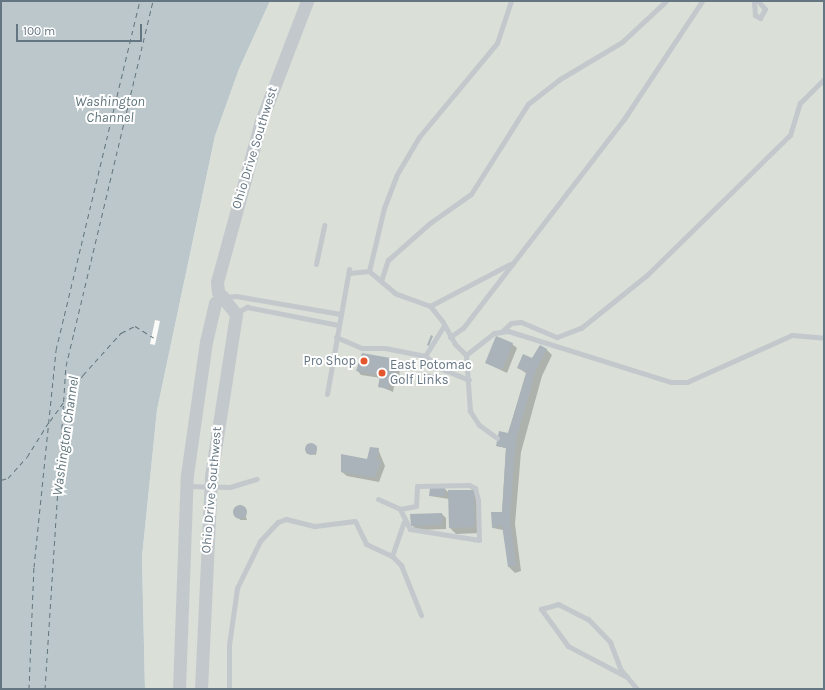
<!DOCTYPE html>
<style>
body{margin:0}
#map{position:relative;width:825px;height:690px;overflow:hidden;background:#fafaf8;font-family:Karla,sans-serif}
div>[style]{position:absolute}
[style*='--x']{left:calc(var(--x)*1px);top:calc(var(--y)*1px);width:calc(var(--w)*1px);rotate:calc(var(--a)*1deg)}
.green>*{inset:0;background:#dadfd7}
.water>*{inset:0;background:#bbc7cb}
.pier>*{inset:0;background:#fafaf8}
.shadow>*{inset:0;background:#0003}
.ferry>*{height:1px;margin-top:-0.5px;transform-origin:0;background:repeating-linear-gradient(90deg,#60757c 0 5px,transparent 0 9px)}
.building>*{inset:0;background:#aab3b9}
.round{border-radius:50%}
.service>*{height:5px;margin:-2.5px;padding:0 2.5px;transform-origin:2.5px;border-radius:2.5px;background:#c3c8cc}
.tertiary>*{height:13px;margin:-6.5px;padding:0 6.5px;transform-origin:6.5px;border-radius:6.5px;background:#c3c8cc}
.dots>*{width:11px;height:11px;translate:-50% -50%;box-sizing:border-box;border:2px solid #fff;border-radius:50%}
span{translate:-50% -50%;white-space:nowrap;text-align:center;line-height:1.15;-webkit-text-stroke:4px #fff;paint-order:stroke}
.street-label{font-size:13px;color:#657683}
.poi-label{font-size:13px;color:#657683}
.right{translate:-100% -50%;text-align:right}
.left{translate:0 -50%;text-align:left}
.water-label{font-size:14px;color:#60757c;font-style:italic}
.frame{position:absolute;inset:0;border:2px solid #657683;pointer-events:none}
.scale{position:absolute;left:16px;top:24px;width:126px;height:18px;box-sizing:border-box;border:2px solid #657683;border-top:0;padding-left:5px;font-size:12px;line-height:14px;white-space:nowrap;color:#657683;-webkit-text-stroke:3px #fff;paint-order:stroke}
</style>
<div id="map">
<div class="green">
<div style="clip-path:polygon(270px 1px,824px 1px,824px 689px,145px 689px,142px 557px,157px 410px,215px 136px,239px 69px)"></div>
</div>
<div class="water">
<div style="clip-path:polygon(1px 1px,270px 1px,239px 69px,215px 136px,157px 410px,142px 557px,145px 689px,1px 689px)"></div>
</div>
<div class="pier">
<div style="clip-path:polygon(155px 320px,160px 321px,155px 345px,150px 344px)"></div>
</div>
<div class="shadow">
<div style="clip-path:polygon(512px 344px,517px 348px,507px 373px,486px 363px)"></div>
<div style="clip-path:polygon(546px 349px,552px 355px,542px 376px,521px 452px,515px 524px,521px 571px,515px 573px,509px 567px,503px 530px,493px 528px,502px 515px,506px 448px,497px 446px,508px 434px,526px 373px,518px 368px)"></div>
<div style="clip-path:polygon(362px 354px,395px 360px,400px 364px,399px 382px,395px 381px,393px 392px,379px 386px,381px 378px,361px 375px,357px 370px)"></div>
<div style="clip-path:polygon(443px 378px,445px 384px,427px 379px)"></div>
<div style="clip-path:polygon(307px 444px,317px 446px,316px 455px,306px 453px)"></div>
<div style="clip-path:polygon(378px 449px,385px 466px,379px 482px,347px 476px,342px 472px,368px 460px)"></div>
<div style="clip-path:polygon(445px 489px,449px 493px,473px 491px,479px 497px,481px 533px,456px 534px,450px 528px,449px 499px,430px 496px)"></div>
<div style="clip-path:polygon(243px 508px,247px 520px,240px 520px,236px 509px)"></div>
<div style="clip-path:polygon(442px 514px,446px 518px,446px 529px,416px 530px,412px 525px)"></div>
</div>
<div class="ferry">
<div style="--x:50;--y:421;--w:57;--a:-54.3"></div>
<div style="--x:83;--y:375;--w:57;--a:-47.9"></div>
<div style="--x:121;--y:333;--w:16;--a:-27"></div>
<div style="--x:135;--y:326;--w:22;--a:32"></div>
<div style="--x:1;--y:480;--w:7;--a:-16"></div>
<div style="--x:8;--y:478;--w:28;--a:-48"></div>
<div style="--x:27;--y:457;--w:40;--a:-58"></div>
<div style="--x:29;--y:689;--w:122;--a:-87.7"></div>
<div style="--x:34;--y:567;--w:218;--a:-84.2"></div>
<div style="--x:56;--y:350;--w:359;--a:-76.5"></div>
<div style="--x:45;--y:689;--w:324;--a:-86.3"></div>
<div style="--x:66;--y:366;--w:375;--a:-76.6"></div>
</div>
<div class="building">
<div style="clip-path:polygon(431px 335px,433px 336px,429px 346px,427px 345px)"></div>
<div style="clip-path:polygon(496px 336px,513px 343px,502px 370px,485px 363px)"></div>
<div style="clip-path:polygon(540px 345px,547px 349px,536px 370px,516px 440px,510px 518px,516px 566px,508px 567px,502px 525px,492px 528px,491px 512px,502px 512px,506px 448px,496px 446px,499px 431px,508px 433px,527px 372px,517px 368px,523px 354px,532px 358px)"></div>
<div style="clip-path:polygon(362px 353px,396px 359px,395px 378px,391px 377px,389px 389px,378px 387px,380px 375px,356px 371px)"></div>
<div style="clip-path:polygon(427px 374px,444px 377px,443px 382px,426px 379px)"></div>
<div class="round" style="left:305px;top:443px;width:12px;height:12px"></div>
<div style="clip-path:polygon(370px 447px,379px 448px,377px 460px,381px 461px,375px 478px,341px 472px,341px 454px,367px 459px)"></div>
<div style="clip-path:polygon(430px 488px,445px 488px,445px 496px,429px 496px)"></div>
<div style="clip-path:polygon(448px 490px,474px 490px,475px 527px,449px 528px)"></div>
<div class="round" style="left:233px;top:505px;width:14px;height:14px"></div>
<div style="clip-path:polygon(442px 513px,442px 525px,411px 526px,410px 514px)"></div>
</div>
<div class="service">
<div style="--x:754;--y:1;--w:14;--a:86"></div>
<div style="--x:755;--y:15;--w:6;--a:31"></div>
<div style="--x:760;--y:18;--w:10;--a:-61"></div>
<div style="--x:765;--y:9;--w:11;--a:-131"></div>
<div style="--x:316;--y:264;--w:40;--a:-78"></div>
<div style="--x:349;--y:273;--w:20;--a:-6"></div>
<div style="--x:381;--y:281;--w:22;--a:-72"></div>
<div style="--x:388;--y:260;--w:56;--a:-41.4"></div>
<div style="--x:430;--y:223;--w:50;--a:-35.3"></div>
<div style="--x:471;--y:194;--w:107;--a:-57.7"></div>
<div style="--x:528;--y:104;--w:41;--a:-38"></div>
<div style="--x:560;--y:79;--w:72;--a:-30.8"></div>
<div style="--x:622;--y:42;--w:60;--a:-43"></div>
<div style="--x:225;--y:297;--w:11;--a:-5"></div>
<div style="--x:236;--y:296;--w:106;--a:9.8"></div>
<div style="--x:430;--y:306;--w:90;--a:-27.7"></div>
<div style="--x:236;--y:313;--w:13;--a:-29"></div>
<div style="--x:247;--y:307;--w:93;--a:11.2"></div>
<div style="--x:501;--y:332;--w:13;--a:-42"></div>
<div style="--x:511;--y:323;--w:10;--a:-6"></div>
<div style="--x:521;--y:322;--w:39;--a:23"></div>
<div style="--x:557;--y:337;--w:26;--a:-21"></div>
<div style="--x:581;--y:328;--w:85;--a:-38.8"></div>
<div style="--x:647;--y:275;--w:200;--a:-44.4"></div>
<div style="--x:790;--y:135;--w:34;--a:-73"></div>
<div style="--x:800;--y:103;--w:34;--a:-45"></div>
<div style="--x:336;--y:337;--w:28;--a:23"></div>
<div style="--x:362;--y:348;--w:23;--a:0"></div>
<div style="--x:385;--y:348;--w:41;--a:11.3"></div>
<div style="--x:425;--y:356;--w:21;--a:37"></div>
<div style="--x:442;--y:369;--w:29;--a:22"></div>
<div style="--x:450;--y:337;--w:16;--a:-35"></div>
<div style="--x:463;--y:328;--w:264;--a:-52.4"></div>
<div style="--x:624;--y:119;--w:141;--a:-56.5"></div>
<div style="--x:466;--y:355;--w:36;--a:-38"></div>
<div style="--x:494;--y:333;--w:14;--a:-8"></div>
<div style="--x:508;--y:331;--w:171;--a:17.4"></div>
<div style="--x:671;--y:382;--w:16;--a:0"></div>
<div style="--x:687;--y:382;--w:115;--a:-24.1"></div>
<div style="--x:792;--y:335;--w:32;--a:5"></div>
<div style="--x:425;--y:356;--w:36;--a:-58"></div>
<div style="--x:327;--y:394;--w:127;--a:-80"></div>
<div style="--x:497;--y:438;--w:22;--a:-144"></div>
<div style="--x:479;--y:425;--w:17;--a:-123"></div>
<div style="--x:470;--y:411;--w:56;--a:-94.1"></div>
<div style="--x:466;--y:355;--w:16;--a:-135"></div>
<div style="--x:455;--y:344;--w:25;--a:-119"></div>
<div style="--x:443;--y:322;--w:21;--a:-129"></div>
<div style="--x:430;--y:306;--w:37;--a:-160"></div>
<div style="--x:395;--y:293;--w:34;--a:-140"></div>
<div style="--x:369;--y:271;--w:65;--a:-76.6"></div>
<div style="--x:384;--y:208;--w:34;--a:-69"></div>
<div style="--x:396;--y:176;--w:45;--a:-59.5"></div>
<div style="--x:419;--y:137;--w:122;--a:-50.3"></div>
<div style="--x:497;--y:43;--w:44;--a:-71.6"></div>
<div style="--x:187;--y:486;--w:43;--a:1.3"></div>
<div style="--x:230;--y:487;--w:28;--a:-17"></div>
<div style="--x:378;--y:499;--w:24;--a:24"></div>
<div style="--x:400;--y:509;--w:16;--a:-11"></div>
<div style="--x:416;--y:506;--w:20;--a:-87"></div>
<div style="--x:417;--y:486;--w:52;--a:-1.1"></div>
<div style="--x:469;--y:485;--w:7;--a:27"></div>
<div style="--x:475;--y:488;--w:12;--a:76"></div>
<div style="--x:478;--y:500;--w:40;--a:88.6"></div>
<div style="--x:479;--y:540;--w:70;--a:-170.9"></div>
<div style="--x:410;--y:529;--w:22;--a:-117"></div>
<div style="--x:392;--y:556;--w:36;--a:-71"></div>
<div style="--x:627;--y:677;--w:67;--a:-152.3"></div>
<div style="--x:568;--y:646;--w:46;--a:-126.1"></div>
<div style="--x:541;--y:609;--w:18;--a:-16"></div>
<div style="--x:558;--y:604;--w:34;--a:27"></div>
<div style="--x:588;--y:619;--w:32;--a:46"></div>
<div style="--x:610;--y:642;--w:30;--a:69"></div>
<div style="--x:621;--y:670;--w:9;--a:49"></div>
<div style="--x:627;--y:677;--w:16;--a:50"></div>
<div style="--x:229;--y:689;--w:44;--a:-90"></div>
<div style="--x:229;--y:645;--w:58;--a:-82"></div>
<div style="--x:237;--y:588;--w:52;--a:-63.9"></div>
<div style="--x:260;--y:541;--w:26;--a:-47"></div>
<div style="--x:278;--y:522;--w:9;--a:-21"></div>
<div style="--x:286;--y:519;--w:30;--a:14"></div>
<div style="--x:315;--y:526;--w:40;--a:-7.1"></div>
<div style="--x:355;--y:521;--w:25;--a:64"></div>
<div style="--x:366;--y:544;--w:29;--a:25"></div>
<div style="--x:392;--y:556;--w:13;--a:45"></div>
<div style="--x:401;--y:565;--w:54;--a:68.2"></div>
</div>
<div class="tertiary">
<div style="--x:179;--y:689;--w:214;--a:-87.9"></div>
<div style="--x:187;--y:475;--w:134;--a:-81.9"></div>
<div style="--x:206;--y:342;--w:40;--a:-77"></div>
<div style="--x:215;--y:303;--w:10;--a:-37"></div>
<div style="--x:201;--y:689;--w:213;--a:-87.3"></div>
<div style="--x:211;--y:476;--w:164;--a:-81.2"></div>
<div style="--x:236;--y:314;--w:28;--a:-129"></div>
<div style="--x:218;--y:292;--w:10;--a:-96"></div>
<div style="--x:217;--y:282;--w:167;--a:-74.7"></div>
<div style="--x:261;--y:121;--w:129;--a:-69"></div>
</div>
<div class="dots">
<div style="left:364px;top:361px;background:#e4572e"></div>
<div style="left:382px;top:373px;background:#e4572e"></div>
</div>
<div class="street-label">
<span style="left:255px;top:148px;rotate:-73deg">Ohio Drive Southwest</span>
<span style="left:212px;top:490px;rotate:-85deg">Ohio Drive Southwest</span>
</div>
<div class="poi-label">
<span class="right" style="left:356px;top:361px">Pro Shop</span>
<span class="left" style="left:390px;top:373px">East Potomac<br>Golf Links</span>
</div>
<div class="water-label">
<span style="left:110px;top:110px">Washington<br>Channel</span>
<span style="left:66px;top:436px;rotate:-82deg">Washington Channel</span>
</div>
<div class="frame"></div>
<div class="scale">100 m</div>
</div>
